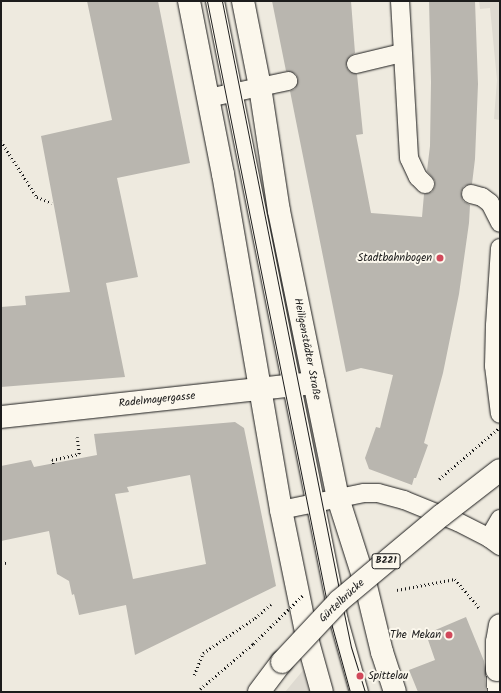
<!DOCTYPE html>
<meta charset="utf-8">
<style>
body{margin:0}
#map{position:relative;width:501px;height:693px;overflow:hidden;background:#eeeadf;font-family:Kalam,sans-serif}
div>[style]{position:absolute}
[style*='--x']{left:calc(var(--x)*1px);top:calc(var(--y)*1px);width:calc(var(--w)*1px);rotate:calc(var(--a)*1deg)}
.built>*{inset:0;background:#dedad1}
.building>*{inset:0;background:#b9b6af}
.path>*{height:2.5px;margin-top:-1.25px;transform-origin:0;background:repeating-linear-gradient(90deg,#1c1c1c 0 1px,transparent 0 4px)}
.roads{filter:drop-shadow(0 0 1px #1c1c1c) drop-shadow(0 0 1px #1c1c1c)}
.service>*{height:18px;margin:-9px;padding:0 9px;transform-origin:9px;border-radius:9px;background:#fbf7ec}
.minor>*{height:22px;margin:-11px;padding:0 11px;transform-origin:11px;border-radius:11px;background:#fbf7ec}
.secondary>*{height:22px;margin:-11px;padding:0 11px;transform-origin:11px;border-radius:11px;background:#fbf7ec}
.primary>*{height:22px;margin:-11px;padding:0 11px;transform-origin:11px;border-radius:11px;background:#fbf7ec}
.tram>*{height:1px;margin:-0.5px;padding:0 0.5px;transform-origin:0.5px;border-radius:0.5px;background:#1c1c1c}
.path-bridge>*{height:2.5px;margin-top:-1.25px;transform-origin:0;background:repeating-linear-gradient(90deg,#1c1c1c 0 1px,transparent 0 4px)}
.bridges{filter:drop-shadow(0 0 1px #1c1c1c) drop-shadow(0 0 1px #1c1c1c)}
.primary-bridge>*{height:22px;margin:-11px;padding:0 11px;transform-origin:11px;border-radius:11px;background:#fbf7ec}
.dots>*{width:11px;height:11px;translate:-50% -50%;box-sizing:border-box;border:2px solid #fbf7ec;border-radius:50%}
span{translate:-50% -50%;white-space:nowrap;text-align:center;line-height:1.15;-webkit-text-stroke:4px #fbf7ec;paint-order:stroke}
.shield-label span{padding:1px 3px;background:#fbf7ec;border:1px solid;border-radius:3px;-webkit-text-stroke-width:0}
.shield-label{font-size:10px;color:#1c1c1c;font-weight:700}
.poi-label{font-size:11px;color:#1c1c1c}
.right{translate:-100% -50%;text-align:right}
.left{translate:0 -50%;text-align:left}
.street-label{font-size:11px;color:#1c1c1c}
.frame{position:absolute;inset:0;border:2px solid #1c1c1c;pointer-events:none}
</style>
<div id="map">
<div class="built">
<div style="clip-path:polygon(479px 1px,500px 1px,500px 120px,494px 119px,497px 80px,490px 8px,480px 9px)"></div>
<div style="clip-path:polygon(305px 668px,313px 692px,285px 692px)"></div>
</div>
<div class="building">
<div style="clip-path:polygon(87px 1px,158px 1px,190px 163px,117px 178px,138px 277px,106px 283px,125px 377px,1px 387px,1px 307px,26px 305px,25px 296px,70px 292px,41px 136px,112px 120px)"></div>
<div style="clip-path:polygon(272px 1px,351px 1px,355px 53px,349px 57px,346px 66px,349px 71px,357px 74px,363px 134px,356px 135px,371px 213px,422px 217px,424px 194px,432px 192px,435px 186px,435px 181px,427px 171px,430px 146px,431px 82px,429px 1px,475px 1px,478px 84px,475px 159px,472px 184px,464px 186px,461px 192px,463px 201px,470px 205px,469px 223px,459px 294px,443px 373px,424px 443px,428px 445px,416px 478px,414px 478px,412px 485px,369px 469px,365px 458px,376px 427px,380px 428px,393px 375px,361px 368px,346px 372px,290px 91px,295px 89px,298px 79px,296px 74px,286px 71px)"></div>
<div style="clip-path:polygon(evenodd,235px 422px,244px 428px,276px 586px,135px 655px,126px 605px,79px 615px,74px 594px,72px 595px,69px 581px,57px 574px,49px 531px,1px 541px,1px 466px,31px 460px,34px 467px,97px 455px,94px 434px,235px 422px,190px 475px,206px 564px,133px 579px,115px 494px,129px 492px,127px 487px,190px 475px)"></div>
<div style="clip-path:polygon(466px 617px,484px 661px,486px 692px,418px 692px,409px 670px,435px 660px,426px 634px)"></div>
</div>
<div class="path">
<div style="--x:1;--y:141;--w:67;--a:57.3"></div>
<div style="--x:37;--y:197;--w:16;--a:22"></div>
<div style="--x:53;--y:464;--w:4;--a:-104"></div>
<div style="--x:52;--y:460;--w:28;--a:-13"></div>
<div style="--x:79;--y:454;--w:17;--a:-97"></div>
<div style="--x:1;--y:564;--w:7;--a:-16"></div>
<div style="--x:397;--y:590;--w:59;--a:-10.7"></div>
<div style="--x:455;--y:579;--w:38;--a:50"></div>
<div style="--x:194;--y:675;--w:24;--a:-68"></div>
<div style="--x:203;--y:653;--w:63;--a:-33.9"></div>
<div style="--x:255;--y:618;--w:21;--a:-41"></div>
</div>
<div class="roads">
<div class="service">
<div style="--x:215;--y:1;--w:632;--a:78.69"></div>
<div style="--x:339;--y:621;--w:74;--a:74.3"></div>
<div style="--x:400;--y:1;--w:157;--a:86.7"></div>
<div style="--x:409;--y:158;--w:21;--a:65"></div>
<div style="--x:418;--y:177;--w:10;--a:45"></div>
<div style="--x:356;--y:64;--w:47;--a:-13.4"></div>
<div style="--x:208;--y:98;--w:82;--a:-12"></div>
<div style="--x:471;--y:194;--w:11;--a:15"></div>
<div style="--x:482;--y:197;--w:10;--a:37"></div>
<div style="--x:490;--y:203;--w:22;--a:63"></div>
<div style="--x:500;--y:248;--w:77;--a:93.7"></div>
<div style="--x:495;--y:325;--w:41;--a:91.4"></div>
<div style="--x:494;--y:366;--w:48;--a:82.9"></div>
<div style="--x:281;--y:510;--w:85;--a:-11.6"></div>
<div style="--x:364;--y:493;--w:14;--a:0"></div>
<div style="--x:378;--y:493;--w:27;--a:15"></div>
<div style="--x:404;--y:500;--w:58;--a:22.2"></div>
<div style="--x:458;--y:522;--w:35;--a:27"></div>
<div style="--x:489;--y:538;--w:14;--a:36"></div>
<div style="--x:489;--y:538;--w:22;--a:-60"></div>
</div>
<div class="minor">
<div style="--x:1;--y:417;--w:315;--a:-6.2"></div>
</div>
<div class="secondary">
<div style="--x:189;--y:1;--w:176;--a:78.9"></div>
<div style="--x:223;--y:174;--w:341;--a:80.2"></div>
<div style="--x:281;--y:510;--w:135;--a:78.4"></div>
<div style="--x:308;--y:642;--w:52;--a:74.4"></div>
<div style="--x:243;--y:1;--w:88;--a:78.8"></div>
<div style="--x:260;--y:87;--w:125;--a:81.3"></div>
<div style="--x:279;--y:211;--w:293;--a:78.4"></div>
<div style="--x:338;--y:498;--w:92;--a:72.3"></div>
<div style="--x:366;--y:586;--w:68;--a:76.4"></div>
<div style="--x:382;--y:652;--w:42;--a:72"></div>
</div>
<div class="primary">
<div style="--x:497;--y:670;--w:22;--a:85"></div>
<div style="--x:259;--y:692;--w:38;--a:-53"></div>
</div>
</div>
<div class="tram">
<div style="--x:207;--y:1;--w:634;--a:78.73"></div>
<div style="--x:331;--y:623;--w:72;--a:74.6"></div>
<div style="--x:222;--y:1;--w:605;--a:78.75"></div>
<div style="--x:340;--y:594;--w:54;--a:78.3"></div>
<div style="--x:351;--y:647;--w:47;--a:72.7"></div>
</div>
<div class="path-bridge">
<div style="--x:439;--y:479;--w:80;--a:-40.4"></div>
<div style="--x:200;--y:689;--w:70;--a:-40.3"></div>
<div style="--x:253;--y:644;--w:69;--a:-44.4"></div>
</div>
<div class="bridges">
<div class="primary-bridge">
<div style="--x:282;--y:662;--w:83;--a:-46.9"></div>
<div style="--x:339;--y:601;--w:134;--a:-39.9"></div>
<div style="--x:442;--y:515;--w:73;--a:-37.8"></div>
<div style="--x:497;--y:670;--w:28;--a:-90"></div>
<div style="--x:497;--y:642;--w:17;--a:-80"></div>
</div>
</div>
<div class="dots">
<div style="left:440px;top:258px;background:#d1495b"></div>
<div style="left:449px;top:635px;background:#d1495b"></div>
<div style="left:360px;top:676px;background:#d1495b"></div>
</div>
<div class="shield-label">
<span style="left:386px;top:561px">B221</span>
</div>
<div class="poi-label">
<span class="right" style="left:432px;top:258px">Stadtbahnbogen</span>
<span class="right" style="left:441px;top:635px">The Mekan</span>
<span class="left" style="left:368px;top:676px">Spittelau</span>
</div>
<div class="street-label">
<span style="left:307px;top:349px;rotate:79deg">Heiligenstädter Straße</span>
<span style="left:157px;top:400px;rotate:-6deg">Radelmayergasse</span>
<span style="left:342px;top:601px;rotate:-43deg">Gürtelbrücke</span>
</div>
<div class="frame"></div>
</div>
